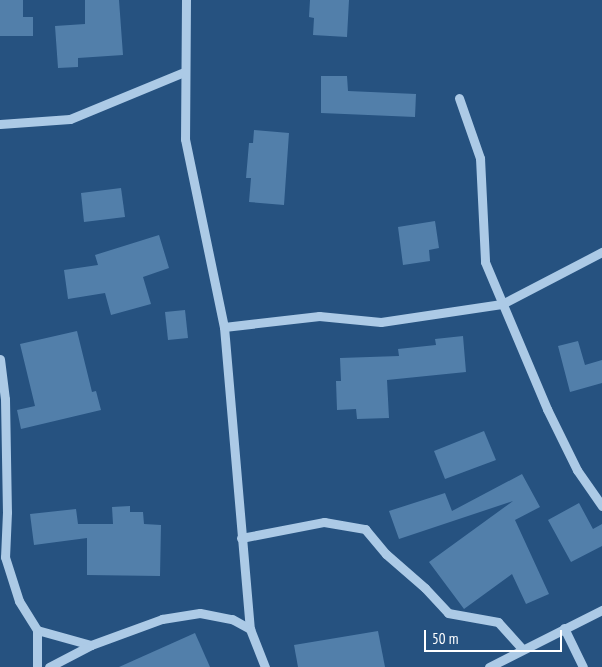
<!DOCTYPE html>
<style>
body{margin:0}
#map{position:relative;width:602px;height:667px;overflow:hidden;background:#265280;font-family:"PT Sans Narrow",sans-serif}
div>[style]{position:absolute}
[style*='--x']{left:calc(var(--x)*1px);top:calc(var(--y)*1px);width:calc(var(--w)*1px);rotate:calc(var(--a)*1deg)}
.building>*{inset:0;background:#527faa}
.minor>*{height:9px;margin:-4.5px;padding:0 4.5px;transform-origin:4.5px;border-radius:4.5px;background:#accae6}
span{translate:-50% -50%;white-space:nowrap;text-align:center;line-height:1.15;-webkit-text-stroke:5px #265280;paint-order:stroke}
.scale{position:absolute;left:424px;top:630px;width:138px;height:22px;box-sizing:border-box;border:2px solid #fff;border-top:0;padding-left:6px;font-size:15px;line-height:18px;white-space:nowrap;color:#fff;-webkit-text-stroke:4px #265280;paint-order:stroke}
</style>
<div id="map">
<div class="building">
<div style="clip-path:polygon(0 0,23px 0,23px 17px,33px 17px,33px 36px,0 36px)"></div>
<div style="clip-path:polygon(85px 0,119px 0,123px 55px,78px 58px,78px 67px,58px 68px,55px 26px,85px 24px)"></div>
<div style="clip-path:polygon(310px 0,349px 0,347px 37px,313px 35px,314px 18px,309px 17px)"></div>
<div style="clip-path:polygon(321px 76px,347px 76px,348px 91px,416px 94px,415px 117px,321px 113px)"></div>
<div style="clip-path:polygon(254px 130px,289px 133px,284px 205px,249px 202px,251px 178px,246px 178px,249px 143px,253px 143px)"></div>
<div style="clip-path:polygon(121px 188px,125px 217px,84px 222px,81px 193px)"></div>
<div style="clip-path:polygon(435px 221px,439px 248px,429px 250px,430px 261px,403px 265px,398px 227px)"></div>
<div style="clip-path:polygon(159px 235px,169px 268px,143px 277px,151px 304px,111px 315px,105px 293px,68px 299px,64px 270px,98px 265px,95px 255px)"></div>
<div style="clip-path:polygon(185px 310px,188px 338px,168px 340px,165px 312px)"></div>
<div style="clip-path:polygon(77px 331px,92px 392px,96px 391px,101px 410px,21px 429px,17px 410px,35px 406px,20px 344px)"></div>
<div style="clip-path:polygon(463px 336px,466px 372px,387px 380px,389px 418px,357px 419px,356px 409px,337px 410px,336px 381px,341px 381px,340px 358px,399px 356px,398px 349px,436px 345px,435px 339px)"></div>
<div style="clip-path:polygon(578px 341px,585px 365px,602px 360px,602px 383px,570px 392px,558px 346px)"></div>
<div style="clip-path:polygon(484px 431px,496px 460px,445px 479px,434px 451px)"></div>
<div style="clip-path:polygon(522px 474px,540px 507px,515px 520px,549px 594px,526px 604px,512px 574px,464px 609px,429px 562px,513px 501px,399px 539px,389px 511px,445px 493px,452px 511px)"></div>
<div style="clip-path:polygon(579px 503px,593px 529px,602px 524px,602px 546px,571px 562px,548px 520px)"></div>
<div style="clip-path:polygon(130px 506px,130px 512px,143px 512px,144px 524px,161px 525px,160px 576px,87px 575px,87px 538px,34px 545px,30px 514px,76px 509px,78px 524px,113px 524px,112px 507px)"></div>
<div style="clip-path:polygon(378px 631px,385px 667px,298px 667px,294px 645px)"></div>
<div style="clip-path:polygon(195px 633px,210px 667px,119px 667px)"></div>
</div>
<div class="minor">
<div style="--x:186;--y:0;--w:139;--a:90.4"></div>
<div style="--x:185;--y:139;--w:192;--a:78.3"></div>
<div style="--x:224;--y:327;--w:303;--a:85.1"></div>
<div style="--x:459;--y:98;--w:64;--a:70.7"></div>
<div style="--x:480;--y:158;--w:104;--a:87.2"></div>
<div style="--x:485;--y:262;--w:160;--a:67.1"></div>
<div style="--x:547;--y:409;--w:68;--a:63.8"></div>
<div style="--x:577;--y:470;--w:44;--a:55.2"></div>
<div style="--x:0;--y:124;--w:70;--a:-4.1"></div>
<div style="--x:70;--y:119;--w:123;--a:-22.4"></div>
<div style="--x:224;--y:327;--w:96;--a:-6.6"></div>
<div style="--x:319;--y:316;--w:62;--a:5.5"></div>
<div style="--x:381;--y:322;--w:122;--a:-8.5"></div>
<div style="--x:502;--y:304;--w:113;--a:-27.5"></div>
<div style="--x:0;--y:359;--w:40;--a:82.9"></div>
<div style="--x:5;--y:399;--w:113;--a:89"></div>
<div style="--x:7;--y:512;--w:45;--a:92.5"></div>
<div style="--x:5;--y:557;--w:46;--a:72.3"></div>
<div style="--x:19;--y:601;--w:34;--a:58"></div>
<div style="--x:37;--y:630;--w:37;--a:90"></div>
<div style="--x:241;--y:538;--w:85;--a:-10.9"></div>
<div style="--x:324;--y:522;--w:42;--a:9.7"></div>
<div style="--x:365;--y:529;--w:33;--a:50"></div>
<div style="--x:386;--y:554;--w:52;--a:41.1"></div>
<div style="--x:425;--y:588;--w:34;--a:47"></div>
<div style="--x:448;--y:613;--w:51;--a:10.2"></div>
<div style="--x:498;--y:622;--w:36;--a:48"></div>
<div style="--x:564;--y:628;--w:43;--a:64"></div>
<div style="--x:37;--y:630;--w:56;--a:15.5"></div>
<div style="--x:49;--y:667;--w:47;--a:-27.6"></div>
<div style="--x:91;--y:645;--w:76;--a:-20.1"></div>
<div style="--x:162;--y:619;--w:38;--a:-9"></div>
<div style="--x:200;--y:613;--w:33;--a:11"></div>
<div style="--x:232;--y:619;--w:21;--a:29"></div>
<div style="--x:250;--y:629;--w:41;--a:68.5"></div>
<div style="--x:489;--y:667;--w:127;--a:-26.8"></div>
</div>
<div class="scale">50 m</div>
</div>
